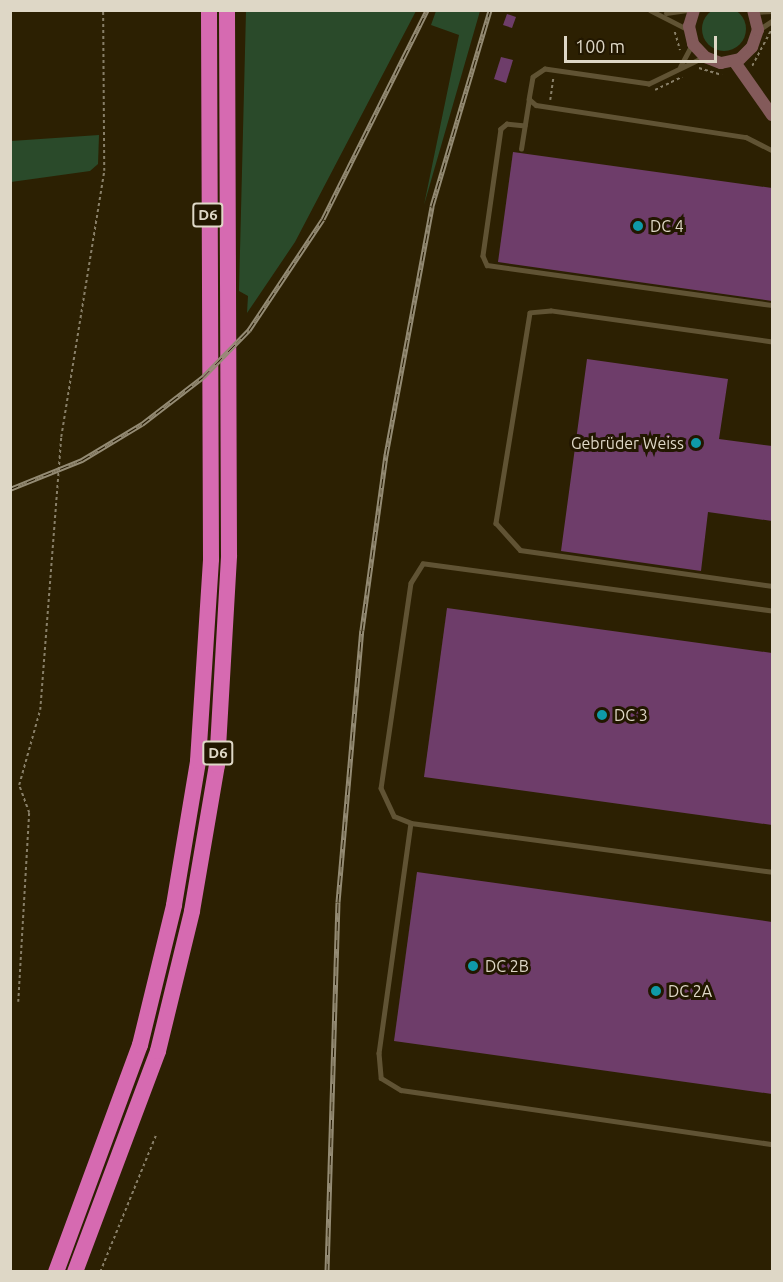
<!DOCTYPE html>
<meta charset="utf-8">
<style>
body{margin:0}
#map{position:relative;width:783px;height:1282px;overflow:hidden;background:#2c2002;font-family:Ubuntu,sans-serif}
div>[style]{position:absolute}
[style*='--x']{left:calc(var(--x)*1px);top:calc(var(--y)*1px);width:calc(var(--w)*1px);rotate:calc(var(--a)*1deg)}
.green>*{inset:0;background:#2a4a2a}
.round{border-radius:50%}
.building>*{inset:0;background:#6e3d6a}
.path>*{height:1.5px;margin-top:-0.75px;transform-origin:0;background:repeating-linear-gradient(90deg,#887f68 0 3px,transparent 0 6px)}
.lane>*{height:4.5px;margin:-2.25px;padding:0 2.25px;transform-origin:2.25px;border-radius:2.25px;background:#605334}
.secondary>*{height:12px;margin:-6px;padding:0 6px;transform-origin:6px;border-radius:6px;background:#835a5a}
.highway>*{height:16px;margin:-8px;padding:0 8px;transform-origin:8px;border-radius:8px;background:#d66ab1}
.rail>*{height:5px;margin-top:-2.5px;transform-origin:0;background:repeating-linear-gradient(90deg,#221700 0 9px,#948b74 0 18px);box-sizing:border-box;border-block:2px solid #948b74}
.dots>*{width:16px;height:16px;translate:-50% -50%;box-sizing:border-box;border:3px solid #221700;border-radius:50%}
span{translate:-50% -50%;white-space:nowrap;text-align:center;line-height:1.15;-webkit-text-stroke:6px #221700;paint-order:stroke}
.shield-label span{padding:2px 4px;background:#221700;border:2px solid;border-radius:4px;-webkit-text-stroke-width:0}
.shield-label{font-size:15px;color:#ded7c6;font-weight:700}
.poi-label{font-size:16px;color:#ded7c6}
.left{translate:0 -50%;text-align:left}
.right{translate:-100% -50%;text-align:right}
.frame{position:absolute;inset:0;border:12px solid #ded7c6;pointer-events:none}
.scale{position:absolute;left:564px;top:36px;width:153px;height:27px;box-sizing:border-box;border:3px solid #ded7c6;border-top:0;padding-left:8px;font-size:18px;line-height:21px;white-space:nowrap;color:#ded7c6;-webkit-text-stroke:4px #221700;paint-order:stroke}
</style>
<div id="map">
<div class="green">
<div class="round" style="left:702px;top:7px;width:44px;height:44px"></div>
<div style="clip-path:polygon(246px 11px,416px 11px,295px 242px,247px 313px,248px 296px,239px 291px)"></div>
<div style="clip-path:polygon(436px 11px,480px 11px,424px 205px,459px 35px,431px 25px)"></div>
<div style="clip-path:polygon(99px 135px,98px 164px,90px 171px,11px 182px,11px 141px)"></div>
</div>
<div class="building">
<div style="clip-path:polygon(507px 14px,516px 17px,512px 28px,503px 25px)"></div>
<div style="clip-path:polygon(501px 57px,513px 60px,506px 83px,494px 79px)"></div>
<div style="clip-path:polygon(513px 152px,772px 188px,772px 301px,498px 262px)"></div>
<div style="clip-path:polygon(587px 359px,728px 379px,719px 439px,772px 446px,772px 521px,708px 512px,701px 571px,561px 551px)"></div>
<div style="clip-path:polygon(447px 608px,772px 653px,772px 825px,424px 777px)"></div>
<div style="clip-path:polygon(417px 872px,772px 922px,772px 1094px,394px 1041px)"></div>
</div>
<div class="path">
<div style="--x:675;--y:32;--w:19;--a:74"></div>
<div style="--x:752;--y:66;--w:40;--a:-62"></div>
<div style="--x:699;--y:68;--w:24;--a:17"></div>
<div style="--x:655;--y:90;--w:30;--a:-26"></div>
<div style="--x:550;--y:100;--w:22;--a:-82"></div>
<div style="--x:18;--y:1002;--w:189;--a:-86.7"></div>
<div style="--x:29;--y:813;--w:30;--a:-110"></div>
<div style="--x:19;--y:785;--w:78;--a:-74.4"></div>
<div style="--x:40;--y:710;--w:274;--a:-85.6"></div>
<div style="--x:61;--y:437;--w:269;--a:-80.8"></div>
<div style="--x:104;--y:171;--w:161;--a:-90.4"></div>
<div style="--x:100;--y:1272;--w:148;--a:-67.8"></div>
</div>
<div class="lane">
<div style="--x:650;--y:10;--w:42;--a:27.2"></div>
<div style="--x:754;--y:12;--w:18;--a:-3"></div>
<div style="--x:666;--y:13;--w:21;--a:-8"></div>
<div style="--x:760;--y:29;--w:14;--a:-34"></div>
<div style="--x:705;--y:57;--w:62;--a:154.3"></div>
<div style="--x:649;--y:84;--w:105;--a:-171.8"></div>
<div style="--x:545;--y:69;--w:14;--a:146"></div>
<div style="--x:533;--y:77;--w:22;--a:100"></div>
<div style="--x:529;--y:99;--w:9;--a:41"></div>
<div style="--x:536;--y:105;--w:212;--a:8.7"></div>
<div style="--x:746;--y:137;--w:29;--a:27"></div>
<div style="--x:680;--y:67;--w:24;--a:-62"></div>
<div style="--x:525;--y:126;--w:18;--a:-174"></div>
<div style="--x:507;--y:124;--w:8;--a:140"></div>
<div style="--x:501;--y:129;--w:128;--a:98.1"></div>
<div style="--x:483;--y:256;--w:10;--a:66"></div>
<div style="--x:487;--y:265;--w:288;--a:8"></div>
<div style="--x:521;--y:149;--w:51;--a:-80.9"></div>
<div style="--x:772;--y:342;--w:223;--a:-172"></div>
<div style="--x:551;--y:311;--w:21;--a:175"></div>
<div style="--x:530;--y:313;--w:213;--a:99.2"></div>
<div style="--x:496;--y:523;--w:36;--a:48"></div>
<div style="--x:520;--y:550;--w:255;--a:8.1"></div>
<div style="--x:772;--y:611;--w:352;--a:-172.3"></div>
<div style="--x:423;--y:564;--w:22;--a:122"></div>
<div style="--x:411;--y:583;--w:207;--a:98.3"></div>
<div style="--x:381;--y:788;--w:31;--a:65"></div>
<div style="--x:394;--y:816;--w:18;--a:22"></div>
<div style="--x:411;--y:823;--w:364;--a:7.7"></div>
<div style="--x:411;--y:823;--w:232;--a:97.9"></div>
<div style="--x:379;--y:1053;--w:25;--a:85"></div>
<div style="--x:381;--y:1078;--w:23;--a:31"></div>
<div style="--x:401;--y:1090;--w:375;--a:8.3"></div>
</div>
<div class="secondary">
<div style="--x:694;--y:10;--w:17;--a:107"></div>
<div style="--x:689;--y:26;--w:18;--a:77"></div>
<div style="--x:693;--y:44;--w:18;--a:47"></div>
<div style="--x:705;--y:57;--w:17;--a:21"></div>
<div style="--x:721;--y:63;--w:19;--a:-12"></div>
<div style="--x:740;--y:59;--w:17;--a:-45"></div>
<div style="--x:752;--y:47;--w:18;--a:-71"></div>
<div style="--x:758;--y:30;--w:21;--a:-104"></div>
<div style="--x:734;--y:61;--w:66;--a:54.9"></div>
</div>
<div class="highway">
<div style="--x:56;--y:1272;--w:242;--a:-69.7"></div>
<div style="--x:140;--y:1045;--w:144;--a:-76.3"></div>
<div style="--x:174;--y:905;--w:146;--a:-80.5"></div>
<div style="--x:198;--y:761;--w:202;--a:-86.3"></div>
<div style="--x:211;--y:559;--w:549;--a:-90.21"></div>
<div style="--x:75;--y:1272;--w:236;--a:-69.4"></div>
<div style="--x:158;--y:1051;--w:144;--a:-76.3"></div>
<div style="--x:192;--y:911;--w:148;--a:-80.3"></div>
<div style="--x:217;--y:765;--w:210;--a:-86.7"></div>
<div style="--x:229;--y:555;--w:545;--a:-90.21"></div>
</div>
<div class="rail">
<div style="--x:10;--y:489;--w:78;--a:-21.9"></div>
<div style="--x:82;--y:460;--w:70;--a:-31"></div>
<div style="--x:142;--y:424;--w:77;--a:-37.6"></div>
<div style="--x:203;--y:377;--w:66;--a:-45.6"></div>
<div style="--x:249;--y:330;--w:133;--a:-56.3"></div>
<div style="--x:323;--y:219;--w:233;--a:-63.5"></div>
<div style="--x:327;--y:1272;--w:370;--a:-88.3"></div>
<div style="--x:338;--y:902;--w:273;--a:-85"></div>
<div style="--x:362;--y:630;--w:177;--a:-82.2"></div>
<div style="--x:386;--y:455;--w:253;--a:-79.5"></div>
<div style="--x:432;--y:206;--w:204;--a:-73.5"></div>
</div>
<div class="dots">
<div style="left:638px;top:226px;background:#0f9aa8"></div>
<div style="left:696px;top:443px;background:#0f9aa8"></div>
<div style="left:602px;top:715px;background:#0f9aa8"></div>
<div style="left:473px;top:966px;background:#0f9aa8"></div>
<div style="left:656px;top:991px;background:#0f9aa8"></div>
</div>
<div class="shield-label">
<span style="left:208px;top:215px">D6</span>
<span style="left:218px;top:753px">D6</span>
</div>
<div class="poi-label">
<span class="left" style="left:650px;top:226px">DC 4</span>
<span class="right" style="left:684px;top:443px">Gebrüder Weiss</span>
<span class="left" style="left:614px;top:715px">DC 3</span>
<span class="left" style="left:485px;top:966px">DC 2B</span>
<span class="left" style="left:668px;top:991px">DC 2A</span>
</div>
<div class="frame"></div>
<div class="scale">100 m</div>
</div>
